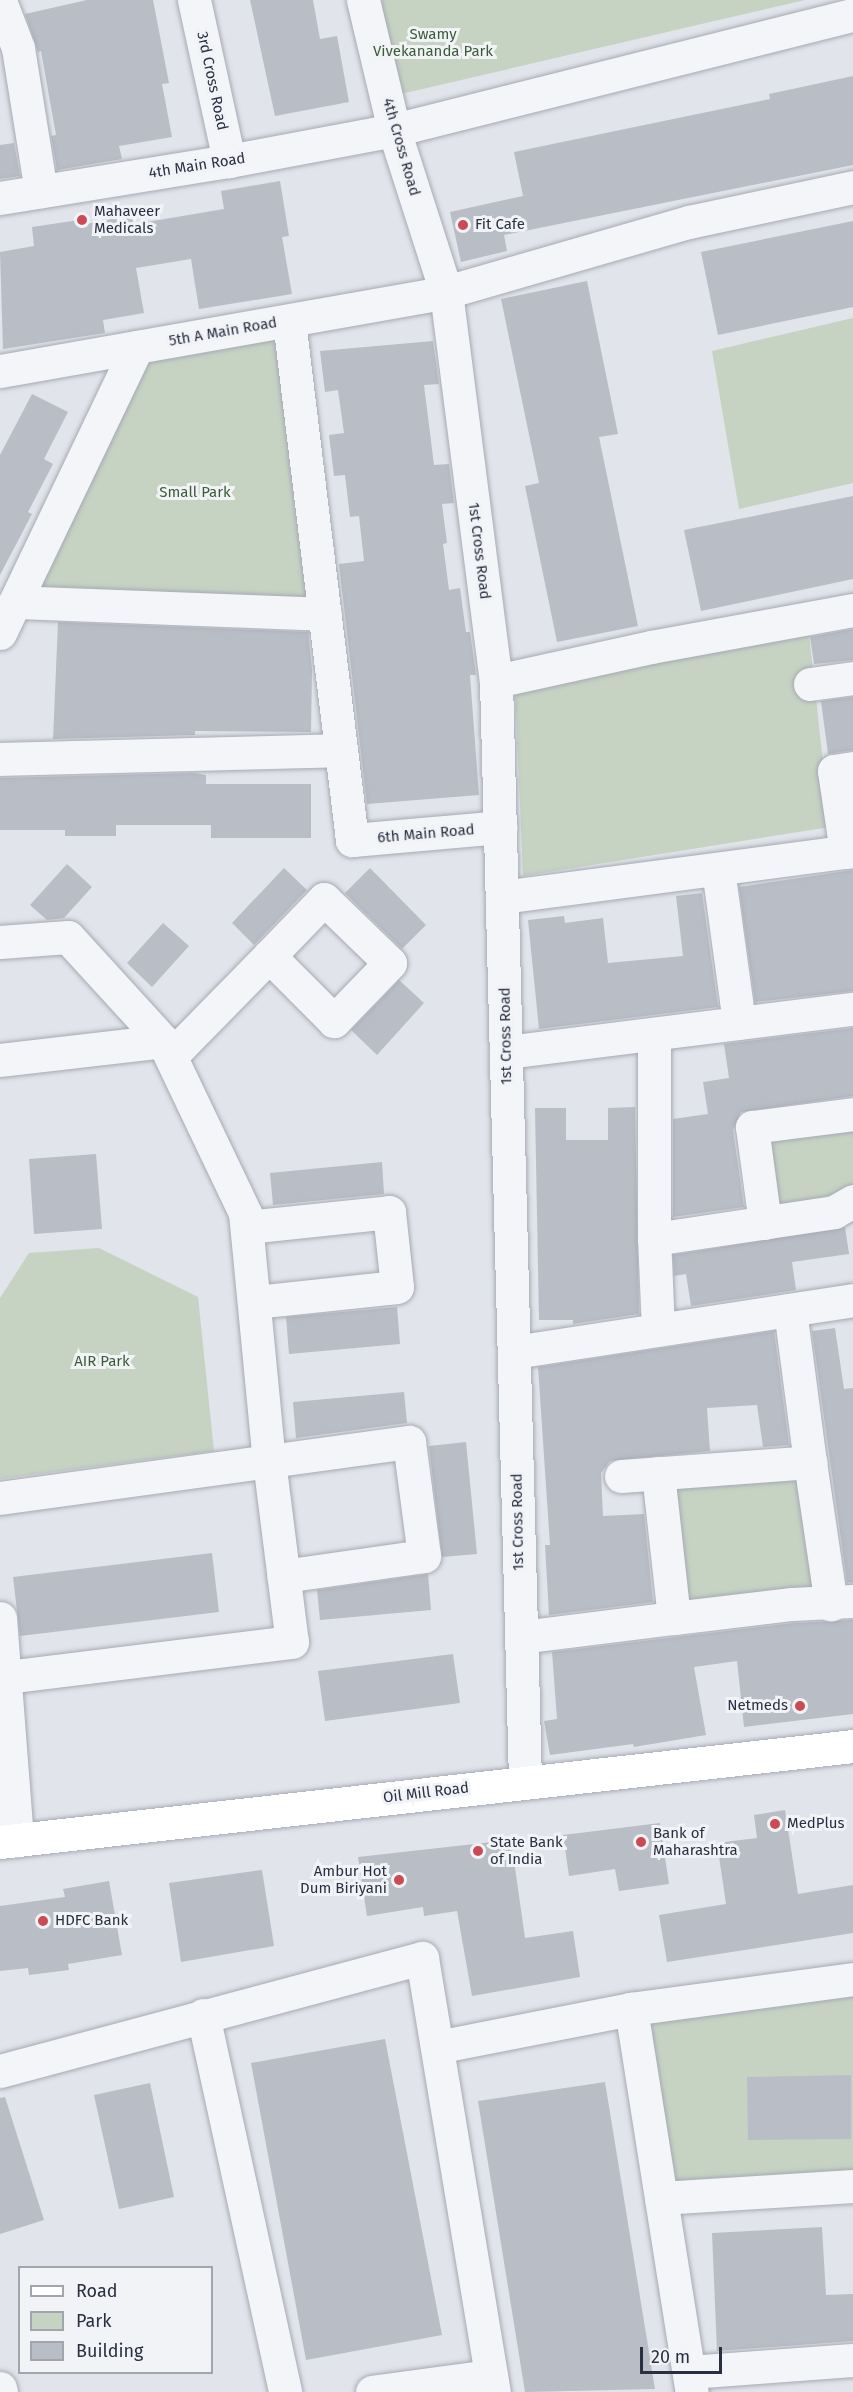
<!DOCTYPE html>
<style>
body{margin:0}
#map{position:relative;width:853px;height:2392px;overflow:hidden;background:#e1e4ea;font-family:"Fira Sans",sans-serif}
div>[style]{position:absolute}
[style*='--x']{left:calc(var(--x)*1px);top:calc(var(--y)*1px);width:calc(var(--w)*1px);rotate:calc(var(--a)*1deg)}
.green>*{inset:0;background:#c6d3c3}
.building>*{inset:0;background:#b9bdc6}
.roads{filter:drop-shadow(0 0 2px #a6aab4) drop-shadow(0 0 2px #a6aab4)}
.minor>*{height:33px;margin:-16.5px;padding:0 16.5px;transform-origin:16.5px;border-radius:16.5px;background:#f4f5f8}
.major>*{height:33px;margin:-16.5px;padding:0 16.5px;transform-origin:16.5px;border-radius:16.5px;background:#fff}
.dots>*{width:16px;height:16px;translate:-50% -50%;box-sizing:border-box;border:3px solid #f1f3f7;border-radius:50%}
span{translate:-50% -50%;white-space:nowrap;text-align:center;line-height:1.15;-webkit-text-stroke:6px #f1f3f7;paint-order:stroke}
.park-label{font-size:15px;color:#3b5c38}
.street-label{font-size:15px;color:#2a3041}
.poi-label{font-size:15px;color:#2a3041}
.left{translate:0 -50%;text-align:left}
.right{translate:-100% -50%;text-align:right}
.legend{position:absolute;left:18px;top:2266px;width:195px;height:108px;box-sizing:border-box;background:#f1f3f7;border:2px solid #a1a5ae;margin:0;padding:8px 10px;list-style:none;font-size:18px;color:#2a3041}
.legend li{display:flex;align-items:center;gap:12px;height:30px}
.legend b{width:30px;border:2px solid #a1a5ae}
.scale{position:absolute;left:640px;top:2347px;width:82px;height:27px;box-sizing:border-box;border:3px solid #2a3041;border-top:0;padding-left:8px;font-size:18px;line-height:21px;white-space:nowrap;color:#2a3041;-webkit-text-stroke:4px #f1f3f7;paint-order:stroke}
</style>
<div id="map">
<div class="green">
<div style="clip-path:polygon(381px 0,805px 0,401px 94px)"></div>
<div style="clip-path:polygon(853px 318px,853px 483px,739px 509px,712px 351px)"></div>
<div style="clip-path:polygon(289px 321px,325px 614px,15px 602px,137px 347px)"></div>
<div style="clip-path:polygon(808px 625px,830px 827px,523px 876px,515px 686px)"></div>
<div style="clip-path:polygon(853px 1121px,853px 1189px,772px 1214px,762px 1133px)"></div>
<div style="clip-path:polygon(99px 1248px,198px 1297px,214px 1451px,0 1479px,0 1298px,29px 1253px)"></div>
<div style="clip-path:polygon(807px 1466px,825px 1595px,677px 1614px,663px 1477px)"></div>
<div style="clip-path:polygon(853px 1979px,853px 2186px,661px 2198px,631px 2009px)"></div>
</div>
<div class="building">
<div style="clip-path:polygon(87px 0,153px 0,169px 83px,162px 84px,172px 137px,119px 146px,122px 159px,57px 170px,51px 136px,56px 135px,41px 51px,38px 52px,25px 14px)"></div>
<div style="clip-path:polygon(250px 0,313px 0,320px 39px,337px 36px,349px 102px,275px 116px)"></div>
<div style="clip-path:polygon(853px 76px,853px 165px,504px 235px,507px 251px,461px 262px,450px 212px,523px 196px,514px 152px,770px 99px,769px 94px)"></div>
<div style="clip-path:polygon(14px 143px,20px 176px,0 179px,0 145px)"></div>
<div style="clip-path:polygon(280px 181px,289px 236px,282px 237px,292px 294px,199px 309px,191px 259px,136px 268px,144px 313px,103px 320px,105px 333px,3px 349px,0 252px,34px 246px,32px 227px,86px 219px,86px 224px,133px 215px,135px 224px,224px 209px,221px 191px)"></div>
<div style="clip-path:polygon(853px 221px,853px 307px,718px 335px,701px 252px)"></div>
<div style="clip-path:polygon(587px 281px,618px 434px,599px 437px,638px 626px,557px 642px,525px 486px,539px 483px,501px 299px)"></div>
<div style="clip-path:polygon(433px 341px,439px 384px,424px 385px,434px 465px,449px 464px,454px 503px,442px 504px,447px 543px,443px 544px,449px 590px,460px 588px,466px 632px,470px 632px,476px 675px,470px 675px,479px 795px,367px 804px,339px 564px,364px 561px,359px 516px,350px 517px,345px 475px,334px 476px,329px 435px,344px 433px,338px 390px,325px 392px,320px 351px)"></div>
<div style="clip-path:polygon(32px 394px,68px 412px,44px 459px,53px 464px,28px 512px,32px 514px,0 575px,0 455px)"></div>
<div style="clip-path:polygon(853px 496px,853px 579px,701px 611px,684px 530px)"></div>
<div style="clip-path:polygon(58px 622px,308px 632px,312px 669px,311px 732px,195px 731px,195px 735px,53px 739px)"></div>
<div style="clip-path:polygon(853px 629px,853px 660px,814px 664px,810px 637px)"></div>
<div style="clip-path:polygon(853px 697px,853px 750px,828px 754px,821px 701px)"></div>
<div style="clip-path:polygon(195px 773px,206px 775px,206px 784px,311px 784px,311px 838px,211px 838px,211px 825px,116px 825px,116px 836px,65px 836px,65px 830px,0 830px,0 778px)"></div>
<div style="clip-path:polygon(67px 864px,92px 887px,64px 918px,47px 920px,30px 905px)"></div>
<div style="clip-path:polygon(284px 868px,307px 890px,254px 945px,232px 923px)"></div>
<div style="clip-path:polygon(370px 868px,426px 925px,402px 949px,345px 893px)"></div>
<div style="clip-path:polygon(853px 870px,853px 991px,755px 1002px,739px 887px)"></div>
<div style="clip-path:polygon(702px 893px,718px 1007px,539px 1029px,528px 920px,564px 916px,565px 923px,603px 918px,608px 963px,683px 956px,676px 896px)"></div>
<div style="clip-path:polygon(163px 923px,189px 946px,152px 987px,127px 963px)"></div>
<div style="clip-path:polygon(399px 980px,424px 1003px,377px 1055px,351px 1030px)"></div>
<div style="clip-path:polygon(853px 1028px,853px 1096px,741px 1112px,733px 1130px,744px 1207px,673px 1217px,673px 1119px,708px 1114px,703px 1082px,729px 1078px,724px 1044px)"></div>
<div style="clip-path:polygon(635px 1107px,639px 1314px,573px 1324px,573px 1320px,539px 1320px,535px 1108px,566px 1108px,566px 1140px,608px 1140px,608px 1108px)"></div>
<div style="clip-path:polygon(96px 1154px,102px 1229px,34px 1234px,29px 1159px)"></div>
<div style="clip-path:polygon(382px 1162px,384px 1194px,273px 1205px,270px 1173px)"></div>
<div style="clip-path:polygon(845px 1227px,849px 1254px,792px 1262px,796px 1290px,691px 1306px,686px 1274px,674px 1276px,673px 1255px)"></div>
<div style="clip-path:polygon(397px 1307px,400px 1344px,289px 1354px,286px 1317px)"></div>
<div style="clip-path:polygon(835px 1328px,844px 1389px,853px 1388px,853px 1583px,847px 1582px,812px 1331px)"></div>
<div style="clip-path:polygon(774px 1331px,789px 1445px,763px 1447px,757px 1405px,707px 1408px,710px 1451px,610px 1461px,601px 1473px,603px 1516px,644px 1514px,653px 1602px,549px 1615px,545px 1545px,550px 1545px,538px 1367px)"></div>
<div style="clip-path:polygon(404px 1392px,407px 1423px,296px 1438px,293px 1402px)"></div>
<div style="clip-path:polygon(466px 1442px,477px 1554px,442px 1557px,429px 1446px)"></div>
<div style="clip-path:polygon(212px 1553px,219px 1612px,20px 1636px,13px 1577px)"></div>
<div style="clip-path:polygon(428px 1574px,431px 1610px,320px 1620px,317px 1590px)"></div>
<div style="clip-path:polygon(853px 1620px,853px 1714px,744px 1727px,737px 1661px,694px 1667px,706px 1735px,634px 1747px,633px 1744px,550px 1755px,544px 1721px,557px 1719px,552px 1652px,794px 1623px)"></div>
<div style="clip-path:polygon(453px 1654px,460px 1703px,325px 1721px,318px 1671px)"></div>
<div style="clip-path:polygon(785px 1810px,798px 1894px,853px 1885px,853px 1933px,667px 1962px,659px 1915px,726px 1904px,717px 1843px,757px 1838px,754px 1815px)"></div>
<div style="clip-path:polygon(660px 1823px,669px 1884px,619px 1891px,615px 1869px,569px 1876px,563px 1835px)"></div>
<div style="clip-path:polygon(511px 1840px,525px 1938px,573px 1931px,580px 1977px,472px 1996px,457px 1911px,424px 1916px,423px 1907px,367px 1916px,358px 1857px)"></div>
<div style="clip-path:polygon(262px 1870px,274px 1946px,181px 1962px,169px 1883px)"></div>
<div style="clip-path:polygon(109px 1881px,122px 1955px,68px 1964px,69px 1970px,29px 1975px,28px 1968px,0 1971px,0 1906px,65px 1897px,63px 1889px)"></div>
<div style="clip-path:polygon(385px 2039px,442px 2335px,306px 2360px,251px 2063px)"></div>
<div style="clip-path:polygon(851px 2075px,851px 2139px,748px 2140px,747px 2077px)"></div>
<div style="clip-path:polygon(605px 2082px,655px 2389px,525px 2392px,478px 2101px)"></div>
<div style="clip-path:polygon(150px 2083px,174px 2197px,119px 2209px,94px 2095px)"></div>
<div style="clip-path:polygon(5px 2097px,44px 2220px,0 2234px,0 2098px)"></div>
<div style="clip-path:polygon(822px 2227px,826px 2295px,853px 2294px,853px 2341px,717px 2351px,712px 2233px)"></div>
</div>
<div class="roads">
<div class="minor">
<div style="--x:194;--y:0;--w:165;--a:77.7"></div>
<div style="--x:363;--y:0;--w:134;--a:76.6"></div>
<div style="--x:394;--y:130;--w:170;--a:72.2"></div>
<div style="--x:446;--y:292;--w:392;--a:82.7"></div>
<div style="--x:496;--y:681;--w:1101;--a:88.49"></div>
<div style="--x:0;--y:1;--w:50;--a:69"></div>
<div style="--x:18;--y:48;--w:145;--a:80.9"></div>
<div style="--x:0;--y:198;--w:232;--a:-9.2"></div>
<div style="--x:229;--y:161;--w:168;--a:-10.6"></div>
<div style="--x:394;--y:130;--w:473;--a:-14.1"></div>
<div style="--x:289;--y:321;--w:523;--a:83.08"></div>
<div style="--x:352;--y:840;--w:149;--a:-5"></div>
<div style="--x:0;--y:371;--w:453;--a:-10"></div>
<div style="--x:446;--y:292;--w:253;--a:-16.1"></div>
<div style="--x:689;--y:222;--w:168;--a:-12"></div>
<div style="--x:15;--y:602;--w:310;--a:2.2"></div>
<div style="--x:0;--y:633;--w:317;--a:-64.4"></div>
<div style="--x:496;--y:681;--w:159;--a:-12.4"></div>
<div style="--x:651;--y:647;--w:205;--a:-10.4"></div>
<div style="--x:810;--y:684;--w:43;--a:-7.9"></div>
<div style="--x:0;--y:759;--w:341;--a:-1.5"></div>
<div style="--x:846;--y:852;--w:82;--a:-98.4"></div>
<div style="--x:834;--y:771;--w:19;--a:-9"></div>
<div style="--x:718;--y:869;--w:155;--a:82.2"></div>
<div style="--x:502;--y:897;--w:354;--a:-7.5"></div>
<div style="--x:0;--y:942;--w:68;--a:-4.2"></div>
<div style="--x:68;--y:937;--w:141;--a:47.6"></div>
<div style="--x:163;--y:1041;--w:191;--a:64.5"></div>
<div style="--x:245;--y:1213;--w:249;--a:84.5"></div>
<div style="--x:269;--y:1461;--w:182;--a:82.8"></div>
<div style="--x:292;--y:1642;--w:289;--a:173"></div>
<div style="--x:654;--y:1034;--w:205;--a:90"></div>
<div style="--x:506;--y:1052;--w:350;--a:-7.1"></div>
<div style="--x:171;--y:1056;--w:140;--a:-45.6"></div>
<div style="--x:269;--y:956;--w:79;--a:-46"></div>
<div style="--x:324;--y:899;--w:92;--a:44.1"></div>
<div style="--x:390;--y:963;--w:81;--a:134"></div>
<div style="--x:334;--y:1021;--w:92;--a:-135"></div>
<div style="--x:0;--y:1060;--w:164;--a:-6.6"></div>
<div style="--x:765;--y:1223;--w:97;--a:-97.7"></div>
<div style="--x:752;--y:1127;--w:102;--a:-7.3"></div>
<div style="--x:247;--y:1227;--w:143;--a:-6"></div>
<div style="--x:389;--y:1212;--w:75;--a:83.9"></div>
<div style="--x:397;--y:1287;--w:144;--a:174"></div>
<div style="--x:790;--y:1310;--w:153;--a:82.5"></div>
<div style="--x:658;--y:1329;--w:90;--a:-92.5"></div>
<div style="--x:654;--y:1239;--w:182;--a:-8.5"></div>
<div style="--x:834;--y:1212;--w:22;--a:-30"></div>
<div style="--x:514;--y:1352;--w:343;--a:-8.7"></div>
<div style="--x:658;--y:1473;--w:146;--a:83.7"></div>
<div style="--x:674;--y:1618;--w:119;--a:-6.8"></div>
<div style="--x:792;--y:1604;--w:60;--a:-2.9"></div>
<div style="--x:621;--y:1476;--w:190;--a:-4.2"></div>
<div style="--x:810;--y:1462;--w:144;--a:81.6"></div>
<div style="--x:0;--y:1498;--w:413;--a:-7.8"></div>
<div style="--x:409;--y:1442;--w:115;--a:82.5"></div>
<div style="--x:424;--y:1556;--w:142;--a:171.9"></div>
<div style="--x:0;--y:1618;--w:223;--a:85.6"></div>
<div style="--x:521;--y:1637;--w:154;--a:-7.1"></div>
<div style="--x:631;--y:2009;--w:388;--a:81"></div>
<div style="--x:203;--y:2015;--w:386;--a:77.7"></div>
<div style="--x:437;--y:2047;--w:198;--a:-11.1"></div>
<div style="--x:631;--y:2009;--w:224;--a:-7.7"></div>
<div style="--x:0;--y:2071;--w:437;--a:-15"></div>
<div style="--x:422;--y:1958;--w:440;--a:80.6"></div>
<div style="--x:661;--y:2198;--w:192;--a:-3.6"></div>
<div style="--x:689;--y:2372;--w:164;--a:-4.2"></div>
<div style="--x:0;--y:2388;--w:4;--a:76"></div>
<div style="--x:372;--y:2392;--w:120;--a:-7.7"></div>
</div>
<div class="major">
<div style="--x:0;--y:1842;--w:858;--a:-6.42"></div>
</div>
</div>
<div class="dots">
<div style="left:82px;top:220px;background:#ca4b52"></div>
<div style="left:463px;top:225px;background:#ca4b52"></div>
<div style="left:800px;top:1706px;background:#ca4b52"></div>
<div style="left:775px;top:1824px;background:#ca4b52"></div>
<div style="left:641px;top:1842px;background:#ca4b52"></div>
<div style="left:478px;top:1851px;background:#ca4b52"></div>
<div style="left:399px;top:1880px;background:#ca4b52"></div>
<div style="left:43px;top:1921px;background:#ca4b52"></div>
</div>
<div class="park-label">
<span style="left:433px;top:43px">Swamy<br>Vivekananda Park</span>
<span style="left:195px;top:493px">Small Park</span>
<span style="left:102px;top:1362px">AIR Park</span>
</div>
<div class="street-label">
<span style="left:212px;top:81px;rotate:78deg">3rd Cross Road</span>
<span style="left:401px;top:147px;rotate:74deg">4th Cross Road</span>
<span style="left:197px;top:166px;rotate:-9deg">4th Main Road</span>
<span style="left:223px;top:332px;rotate:-10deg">5th A Main Road</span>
<span style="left:479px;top:551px;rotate:83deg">1st Cross Road</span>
<span style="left:426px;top:834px;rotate:-5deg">6th Main Road</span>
<span style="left:506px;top:1036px;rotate:-91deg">1st Cross Road</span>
<span style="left:518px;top:1522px;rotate:-91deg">1st Cross Road</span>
<span style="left:426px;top:1793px;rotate:-7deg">Oil Mill Road</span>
</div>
<div class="poi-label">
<span class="left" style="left:94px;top:220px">Mahaveer<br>Medicals</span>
<span class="left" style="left:475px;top:225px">Fit Cafe</span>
<span class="right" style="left:788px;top:1706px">Netmeds</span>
<span class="left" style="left:787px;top:1824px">MedPlus</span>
<span class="left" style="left:653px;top:1842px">Bank of<br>Maharashtra</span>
<span class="left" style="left:490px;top:1851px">State Bank<br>of India</span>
<span class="right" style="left:387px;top:1880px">Ambur Hot<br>Dum Biriyani</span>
<span class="left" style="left:55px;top:1921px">HDFC Bank</span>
</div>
<ul class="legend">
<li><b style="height:8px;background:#fff"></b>Road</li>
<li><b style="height:16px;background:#c6d3c3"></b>Park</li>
<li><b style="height:16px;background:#b9bdc6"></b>Building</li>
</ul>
<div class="scale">20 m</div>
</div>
